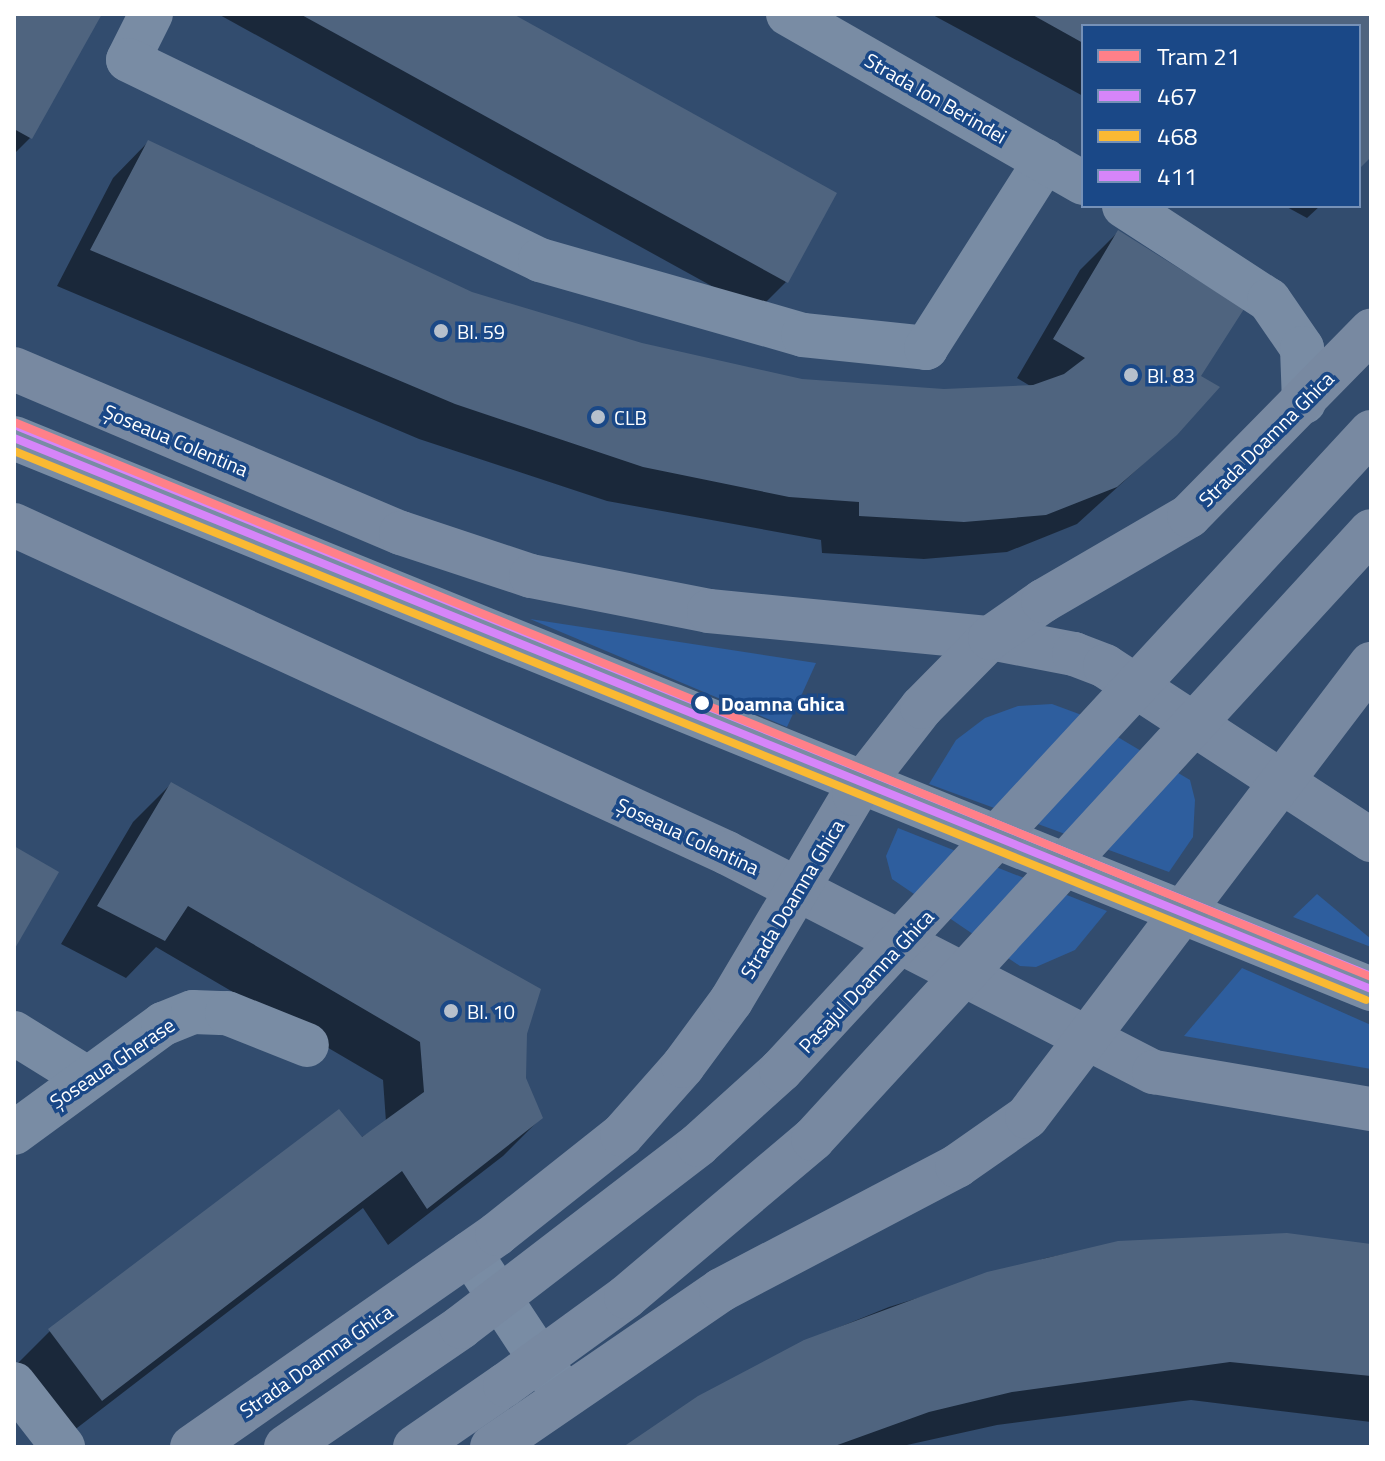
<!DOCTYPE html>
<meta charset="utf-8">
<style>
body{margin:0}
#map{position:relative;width:1385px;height:1461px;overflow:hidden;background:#324c6e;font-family:"Titillium Web",sans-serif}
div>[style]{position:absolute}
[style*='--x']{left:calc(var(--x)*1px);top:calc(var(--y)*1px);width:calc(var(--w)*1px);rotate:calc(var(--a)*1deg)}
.green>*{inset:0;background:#2e5e9e}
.shadow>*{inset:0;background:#0007}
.building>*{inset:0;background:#4f647f}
.minor>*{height:44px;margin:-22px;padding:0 22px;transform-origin:22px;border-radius:22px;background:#798ca4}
.major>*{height:44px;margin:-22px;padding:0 22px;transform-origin:22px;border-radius:22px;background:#7889a1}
.major-bridge>*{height:44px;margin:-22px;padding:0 22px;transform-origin:22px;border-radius:22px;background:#7889a1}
.bus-1>*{height:8px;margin:-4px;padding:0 4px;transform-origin:4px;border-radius:4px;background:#d685f9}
.bus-2>*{height:8px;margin:-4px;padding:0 4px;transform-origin:4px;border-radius:4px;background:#fab933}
.bus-3>*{height:8px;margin:-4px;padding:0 4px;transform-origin:4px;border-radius:4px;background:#d685f9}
.tram-1>*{height:8px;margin:-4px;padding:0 4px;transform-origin:4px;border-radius:4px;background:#ff8089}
.dots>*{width:22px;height:22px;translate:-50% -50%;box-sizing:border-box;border:4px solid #1a4887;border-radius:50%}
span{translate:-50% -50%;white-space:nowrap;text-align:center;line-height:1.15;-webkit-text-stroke:7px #1a4887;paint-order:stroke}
.street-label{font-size:20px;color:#fff}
.poi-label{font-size:20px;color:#fff}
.left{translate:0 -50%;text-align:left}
.stop-label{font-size:20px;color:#fff;font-weight:700}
.frame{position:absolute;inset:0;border:16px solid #fff;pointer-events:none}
.legend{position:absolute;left:1081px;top:24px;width:280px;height:184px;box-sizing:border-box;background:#1a4887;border:2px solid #7691b7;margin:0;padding:10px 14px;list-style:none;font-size:24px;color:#fff}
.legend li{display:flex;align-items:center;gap:16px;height:40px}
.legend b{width:40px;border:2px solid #7691b7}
</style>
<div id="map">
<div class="green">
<div style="clip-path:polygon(530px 619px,816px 663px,787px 727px)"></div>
<div style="clip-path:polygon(1052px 704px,1079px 714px,1190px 780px,1195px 800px,1193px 837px,1169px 872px,929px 784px,956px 740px,985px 718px,1018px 706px)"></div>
<div style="clip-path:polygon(898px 828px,1107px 911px,1075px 950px,1036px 967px,1020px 966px,892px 879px,886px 856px)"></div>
<div style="clip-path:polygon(1317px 894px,1371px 939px,1371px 947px,1293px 917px)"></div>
<div style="clip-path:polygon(1242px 968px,1371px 1025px,1371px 1069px,1184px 1036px)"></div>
</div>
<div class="shadow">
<div style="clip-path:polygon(14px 14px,99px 14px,30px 138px,14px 154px)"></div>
<div style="clip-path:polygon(218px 14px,508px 14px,786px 282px,757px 311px)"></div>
<div style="clip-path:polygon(931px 14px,1371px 14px,1371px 154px,1359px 166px,1359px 26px,1083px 26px,1083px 96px)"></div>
<div style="clip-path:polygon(148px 142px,472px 294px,641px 345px,802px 381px,944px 391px,1032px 387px,1017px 378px,1080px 270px,1118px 232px,1198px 377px,1176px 434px,1077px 524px,1007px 552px,924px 559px,822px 553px,821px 540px,607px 501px,419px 439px,57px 286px,113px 178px)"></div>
<div style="clip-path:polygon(1285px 206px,1320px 206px,1307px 218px)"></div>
<div style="clip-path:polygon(171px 784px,524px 1078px,541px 1118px,503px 1156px,388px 1245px,363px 1208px,64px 1438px,14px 1367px,50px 1331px,386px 1122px,383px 1080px,156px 947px,126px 978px,61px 944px,133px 822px)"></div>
<div style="clip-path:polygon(1118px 1243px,1371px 1246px,1371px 1422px,1191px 1400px,997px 1425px,898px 1447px,627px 1447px,805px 1341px,889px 1307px,1046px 1258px)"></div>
</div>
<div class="building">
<div style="clip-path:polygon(14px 14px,102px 14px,32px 139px,14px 129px)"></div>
<div style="clip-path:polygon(300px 14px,513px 14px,837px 193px,788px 283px)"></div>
<div style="clip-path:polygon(1031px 14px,1371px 14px,1371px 157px,1359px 169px,1359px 26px,1083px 26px,1083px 43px)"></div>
<div style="clip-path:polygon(148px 140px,472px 292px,642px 343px,802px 379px,944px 389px,1033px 385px,1064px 374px,1085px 358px,1053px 339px,1118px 230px,1244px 309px,1201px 376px,1220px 387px,1177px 435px,1117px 487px,1046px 515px,964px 522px,859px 516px,859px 502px,789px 497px,643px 467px,455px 404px,90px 250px)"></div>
<div style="clip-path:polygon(171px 782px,541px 989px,527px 1034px,526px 1078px,543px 1118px,427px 1209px,402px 1171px,102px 1401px,48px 1329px,339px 1109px,362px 1137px,424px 1092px,420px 1042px,188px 906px,165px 941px,97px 906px)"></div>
<div style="clip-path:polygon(14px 846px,59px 872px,14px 950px)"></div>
<div style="clip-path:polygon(1287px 1233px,1371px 1244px,1371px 1376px,1230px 1362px,1012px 1392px,929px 1412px,832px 1447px,623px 1447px,698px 1396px,804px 1340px,987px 1272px,1118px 1241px)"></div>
</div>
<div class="minor">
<div style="--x:151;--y:14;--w:51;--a:116.6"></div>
<div style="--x:128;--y:60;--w:458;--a:25.9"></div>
<div style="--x:540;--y:260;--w:273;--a:15.9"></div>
<div style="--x:803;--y:335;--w:124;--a:6"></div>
<div style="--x:926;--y:348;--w:222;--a:-57.5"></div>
<div style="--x:788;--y:14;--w:340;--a:29.8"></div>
<div style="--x:1124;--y:206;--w:173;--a:33"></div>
<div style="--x:1269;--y:300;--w:58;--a:55.5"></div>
<div style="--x:1302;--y:348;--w:54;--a:87.9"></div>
<div style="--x:14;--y:438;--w:1465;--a:22.1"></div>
<div style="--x:14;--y:1033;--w:84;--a:31.8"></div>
<div style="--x:14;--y:1133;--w:185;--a:-36.2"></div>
<div style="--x:163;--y:1024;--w:32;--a:-22"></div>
<div style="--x:193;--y:1012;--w:34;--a:2"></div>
<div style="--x:227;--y:1013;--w:86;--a:21.8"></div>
<div style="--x:470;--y:1253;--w:165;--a:56.6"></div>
<div style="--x:14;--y:1384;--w:80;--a:52.1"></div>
</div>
<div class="major">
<div style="--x:14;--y:369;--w:420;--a:23"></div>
<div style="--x:401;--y:533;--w:137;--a:18.3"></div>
<div style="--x:531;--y:576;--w:181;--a:11.1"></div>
<div style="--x:709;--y:611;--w:282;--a:5.5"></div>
<div style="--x:990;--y:638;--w:86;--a:10.8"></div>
<div style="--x:1074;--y:654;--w:33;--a:21"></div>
<div style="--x:1105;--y:666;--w:318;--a:33.2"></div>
<div style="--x:14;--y:525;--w:785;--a:24.7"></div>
<div style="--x:727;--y:853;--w:480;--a:27.2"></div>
<div style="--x:1154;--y:1072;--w:220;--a:9.7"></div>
<div style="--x:192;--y:1447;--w:372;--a:-34.9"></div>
<div style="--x:497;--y:1234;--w:159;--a:-38.4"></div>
<div style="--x:622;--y:1135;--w:92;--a:-48.5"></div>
<div style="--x:683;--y:1066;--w:81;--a:-53.6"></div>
<div style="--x:731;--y:1001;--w:241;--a:-59.3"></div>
<div style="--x:854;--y:794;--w:110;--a:-52"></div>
<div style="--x:922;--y:707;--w:97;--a:-45.4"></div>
<div style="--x:990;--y:638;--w:65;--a:-34.9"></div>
<div style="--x:1043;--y:601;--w:169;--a:-30.2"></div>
<div style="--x:1189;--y:516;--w:260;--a:-45.5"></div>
<div style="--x:286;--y:1447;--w:212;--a:-34.4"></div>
<div style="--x:415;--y:1447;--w:109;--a:-34.6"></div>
<div style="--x:492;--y:1447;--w:278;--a:-34.4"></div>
<div style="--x:721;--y:1290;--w:267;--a:-27.7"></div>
<div style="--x:957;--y:1166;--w:85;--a:-35"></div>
<div style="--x:1027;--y:1117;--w:569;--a:-52.79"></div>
</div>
<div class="major-bridge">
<div style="--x:461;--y:1327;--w:299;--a:-37.5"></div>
<div style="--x:698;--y:1145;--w:112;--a:-42.1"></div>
<div style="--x:781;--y:1070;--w:869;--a:-47.24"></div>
<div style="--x:505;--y:1385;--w:150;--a:-36"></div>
<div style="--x:626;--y:1297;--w:245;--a:-40.2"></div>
<div style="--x:813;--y:1139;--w:825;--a:-47.46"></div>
</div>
<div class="bus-1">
<div style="--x:14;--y:438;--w:1465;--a:22.1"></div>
</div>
<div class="bus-2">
<div style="--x:14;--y:451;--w:1459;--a:22.1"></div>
</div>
<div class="bus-3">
<div style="--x:19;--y:427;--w:1459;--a:22.1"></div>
</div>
<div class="tram-1">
<div style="--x:14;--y:422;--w:1466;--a:22.24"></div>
</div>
<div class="dots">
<div style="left:441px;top:331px;background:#b7c0cc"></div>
<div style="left:1131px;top:375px;background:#b7c0cc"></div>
<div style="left:598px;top:417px;background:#b7c0cc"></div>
<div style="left:702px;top:703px;background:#fff"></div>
<div style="left:451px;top:1011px;background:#b7c0cc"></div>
</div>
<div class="street-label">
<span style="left:936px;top:98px;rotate:30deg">Strada Ion Berindei</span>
<span style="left:1266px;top:439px;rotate:-45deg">Strada Doamna Ghica</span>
<span style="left:176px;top:440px;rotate:23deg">Șoseaua Colentina</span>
<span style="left:688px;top:836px;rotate:25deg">Șoseaua Colentina</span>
<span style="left:792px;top:899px;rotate:-59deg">Strada Doamna Ghica</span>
<span style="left:866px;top:981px;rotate:-47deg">Pasajul Doamna Ghica</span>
<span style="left:112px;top:1063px;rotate:-34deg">Șoseaua Gherase</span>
<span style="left:316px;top:1361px;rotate:-35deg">Strada Doamna Ghica</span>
</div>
<div class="poi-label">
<span class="left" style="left:457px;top:331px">Bl. 59</span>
<span class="left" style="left:1147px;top:375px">Bl. 83</span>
<span class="left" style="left:614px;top:417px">CLB</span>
<span class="left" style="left:467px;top:1011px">Bl. 10</span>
</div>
<div class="stop-label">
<span class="left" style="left:721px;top:703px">Doamna Ghica</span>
</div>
<div class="frame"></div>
<ul class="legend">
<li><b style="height:10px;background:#ff8089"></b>Tram 21</li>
<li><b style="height:10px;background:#d685f9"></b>467</li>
<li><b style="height:10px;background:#fab933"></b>468</li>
<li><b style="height:10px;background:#d685f9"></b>411</li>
</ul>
</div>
